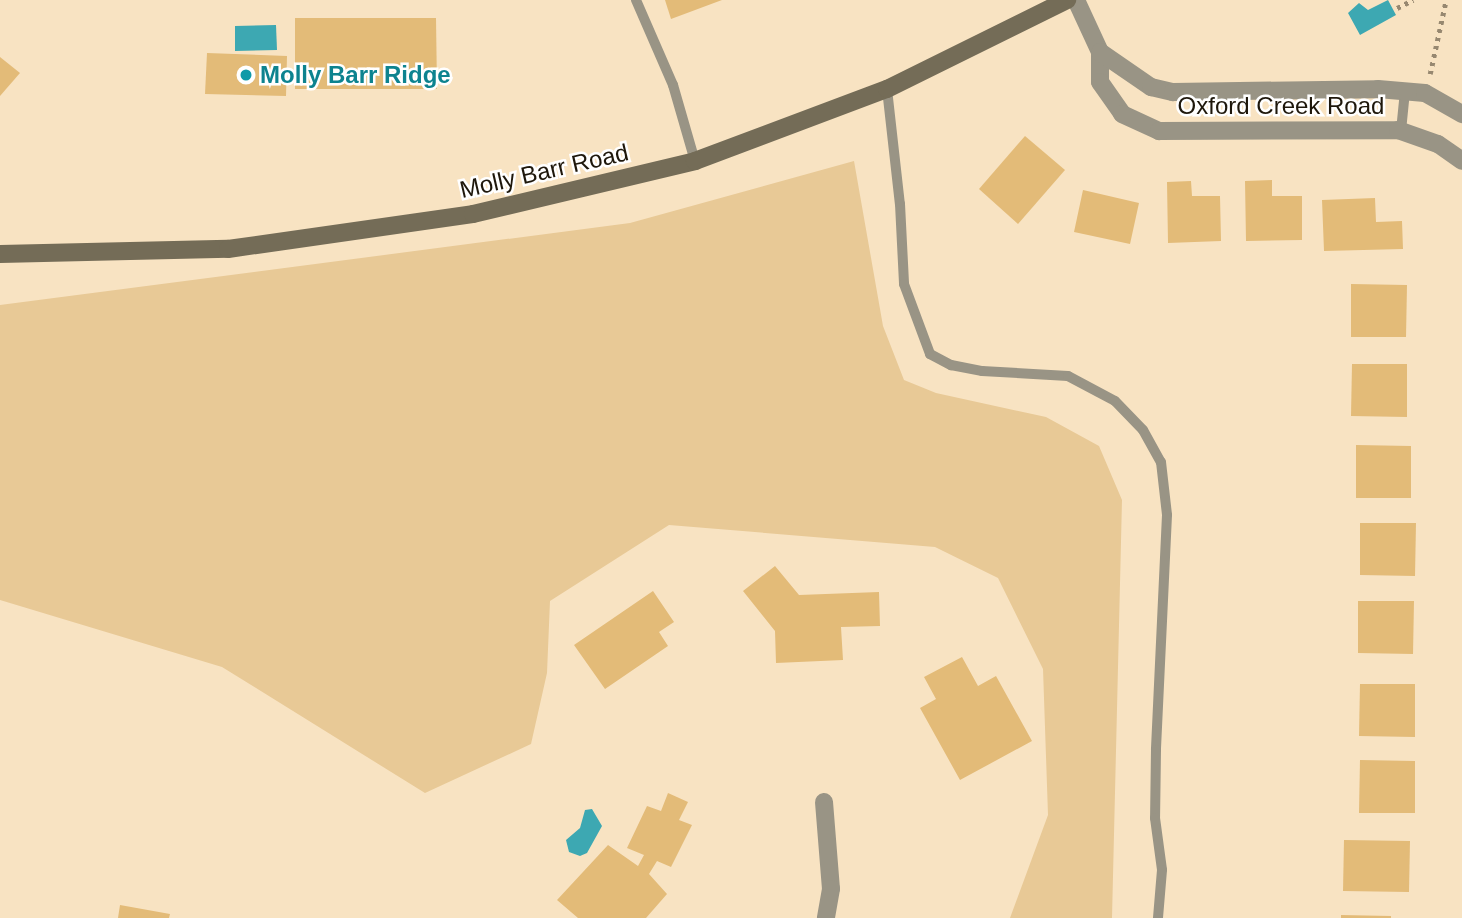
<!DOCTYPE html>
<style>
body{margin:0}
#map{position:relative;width:1462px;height:918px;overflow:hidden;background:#f8e3c2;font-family:Arial,sans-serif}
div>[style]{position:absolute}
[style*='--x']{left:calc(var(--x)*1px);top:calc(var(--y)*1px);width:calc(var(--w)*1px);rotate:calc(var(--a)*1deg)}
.green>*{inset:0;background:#e8c996}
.water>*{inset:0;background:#3da8b2}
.building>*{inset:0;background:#e3bb78}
.path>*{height:4.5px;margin-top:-2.25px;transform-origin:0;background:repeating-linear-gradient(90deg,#978870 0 3.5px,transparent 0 8.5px)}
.lane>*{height:10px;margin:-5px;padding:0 5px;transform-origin:5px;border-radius:5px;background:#999485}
.street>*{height:18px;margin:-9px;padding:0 9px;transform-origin:9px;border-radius:9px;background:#999485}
.secondary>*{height:18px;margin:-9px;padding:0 9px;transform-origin:9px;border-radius:9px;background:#746c57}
.dots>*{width:19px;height:19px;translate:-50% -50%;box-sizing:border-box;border:4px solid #fff;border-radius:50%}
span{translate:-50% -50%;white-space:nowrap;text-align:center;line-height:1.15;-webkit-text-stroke:5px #fff;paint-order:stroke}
.culture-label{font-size:24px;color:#0d838f;font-weight:700}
.left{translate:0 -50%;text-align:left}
.street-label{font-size:24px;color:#1e170b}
</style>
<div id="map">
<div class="green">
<div style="clip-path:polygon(854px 161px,883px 326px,904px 380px,936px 393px,1046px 417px,1099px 446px,1122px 500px,1112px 918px,1010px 918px,1048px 815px,1043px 669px,998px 578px,935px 547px,669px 525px,550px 601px,547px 673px,531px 744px,425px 793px,222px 667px,0 600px,0 305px,630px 223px)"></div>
</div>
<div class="water">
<div style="clip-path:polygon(1388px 0,1396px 15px,1360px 35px,1348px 13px,1359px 3px,1368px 10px)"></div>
<div style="clip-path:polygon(276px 25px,277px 50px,235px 51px,235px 26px)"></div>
<div style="clip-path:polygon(592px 809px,602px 826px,587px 853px,580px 856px,569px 852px,566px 840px,580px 828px,585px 810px)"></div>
</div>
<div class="building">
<div style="clip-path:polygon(665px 0,722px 0,671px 19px)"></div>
<div style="clip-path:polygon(295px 18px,436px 18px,437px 89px,295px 89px)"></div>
<div style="clip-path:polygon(207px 53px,287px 56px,286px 96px,205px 94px)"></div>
<div style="clip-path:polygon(0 57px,20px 73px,0 96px)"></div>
<div style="clip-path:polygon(1025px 136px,1065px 170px,1018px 224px,979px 189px)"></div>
<div style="clip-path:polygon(1272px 180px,1272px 196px,1302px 196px,1302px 240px,1246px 241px,1245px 181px)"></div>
<div style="clip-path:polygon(1191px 181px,1192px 196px,1220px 196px,1221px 241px,1168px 243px,1167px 182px)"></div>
<div style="clip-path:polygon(1083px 190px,1139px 203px,1130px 244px,1074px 232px)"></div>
<div style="clip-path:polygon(1375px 198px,1376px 222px,1402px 221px,1403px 249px,1324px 251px,1322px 200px)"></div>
<div style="clip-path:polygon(1351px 284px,1407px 285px,1406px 337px,1351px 337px)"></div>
<div style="clip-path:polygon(1352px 364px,1407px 364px,1407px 417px,1351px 416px)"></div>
<div style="clip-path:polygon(1356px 445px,1411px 446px,1411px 498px,1356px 498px)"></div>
<div style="clip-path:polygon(1360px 523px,1416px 523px,1415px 576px,1360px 575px)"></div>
<div style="clip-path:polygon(775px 566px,799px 595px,879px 592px,880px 626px,841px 627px,843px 660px,776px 663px,775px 631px,743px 591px)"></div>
<div style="clip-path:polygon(653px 591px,674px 622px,659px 632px,668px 646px,605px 689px,574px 645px)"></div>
<div style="clip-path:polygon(1358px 601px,1414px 601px,1413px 654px,1358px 653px)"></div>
<div style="clip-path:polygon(962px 657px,978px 686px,996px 676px,1032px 741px,960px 780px,920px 708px,936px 699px,924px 677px)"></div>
<div style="clip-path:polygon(1360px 684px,1415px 684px,1415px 737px,1359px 736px)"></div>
<div style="clip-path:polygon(1360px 760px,1415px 761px,1415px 813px,1359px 813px)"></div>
<div style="clip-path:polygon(668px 793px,688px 802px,679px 820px,692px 825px,671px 867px,657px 861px,649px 874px,667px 894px,646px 918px,578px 918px,557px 900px,608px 845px,638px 866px,644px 855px,627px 848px,647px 806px,661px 811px)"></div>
<div style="clip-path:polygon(1344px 840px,1410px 841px,1409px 892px,1343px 891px)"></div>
<div style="clip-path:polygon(120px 905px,170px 914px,169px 918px,118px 918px)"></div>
<div style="clip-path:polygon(1341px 915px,1391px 916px,1391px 918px,1341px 918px)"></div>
</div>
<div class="path">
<div style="--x:1397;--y:8;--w:18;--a:-27"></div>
<div style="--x:1430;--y:74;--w:76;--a:-77.8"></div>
</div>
<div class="lane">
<div style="--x:636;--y:0;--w:93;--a:66.5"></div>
<div style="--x:673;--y:85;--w:79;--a:73.9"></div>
<div style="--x:887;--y:89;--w:116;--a:83.6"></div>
<div style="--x:900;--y:204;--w:80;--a:87.1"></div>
<div style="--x:904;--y:284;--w:75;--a:69.6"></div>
<div style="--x:930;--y:354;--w:24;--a:28"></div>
<div style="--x:951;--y:365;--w:32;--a:11"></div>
<div style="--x:982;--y:371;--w:86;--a:3.3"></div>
<div style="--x:1068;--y:376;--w:53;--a:28"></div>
<div style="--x:1115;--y:401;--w:40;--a:46"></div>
<div style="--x:1143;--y:430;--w:37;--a:61"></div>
<div style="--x:1161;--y:462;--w:53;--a:83.5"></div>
<div style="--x:1167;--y:515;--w:235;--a:92.7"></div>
<div style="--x:1156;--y:750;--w:68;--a:90.8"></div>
<div style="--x:1155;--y:818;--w:52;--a:82.3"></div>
<div style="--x:1162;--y:870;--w:48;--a:94.8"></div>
<div style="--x:1401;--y:131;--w:40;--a:-84.3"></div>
</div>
<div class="street">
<div style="--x:1076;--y:0;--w:57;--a:65.2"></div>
<div style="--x:1100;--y:52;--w:30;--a:90"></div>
<div style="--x:1100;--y:82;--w:39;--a:55"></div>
<div style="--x:1122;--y:114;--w:41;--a:24.7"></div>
<div style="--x:1159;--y:131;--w:239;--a:-0.2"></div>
<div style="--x:1398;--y:130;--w:42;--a:19.3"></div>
<div style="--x:1438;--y:144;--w:29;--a:35"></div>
<div style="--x:1100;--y:52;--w:62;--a:34.5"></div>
<div style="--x:1151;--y:87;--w:23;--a:13"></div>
<div style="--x:1173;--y:92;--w:205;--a:-0.8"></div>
<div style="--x:1378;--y:89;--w:47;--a:4.9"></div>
<div style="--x:1425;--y:93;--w:43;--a:29.6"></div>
<div style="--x:824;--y:802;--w:87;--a:85.4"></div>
<div style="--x:831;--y:889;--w:29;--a:100"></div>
</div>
<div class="secondary">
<div style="--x:0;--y:254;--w:228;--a:-1.3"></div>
<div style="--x:228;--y:249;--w:247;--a:-8.1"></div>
<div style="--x:473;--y:214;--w:228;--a:-13.4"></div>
<div style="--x:695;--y:161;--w:205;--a:-20.6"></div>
<div style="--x:887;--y:89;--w:201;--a:-26.3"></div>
</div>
<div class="dots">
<div style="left:246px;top:75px;background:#0f9aa8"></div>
</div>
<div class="culture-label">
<span class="left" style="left:260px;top:75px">Molly Barr Ridge</span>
</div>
<div class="street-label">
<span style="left:1281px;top:106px">Oxford Creek Road</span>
<span style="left:544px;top:171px;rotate:-13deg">Molly Barr Road</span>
</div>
</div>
